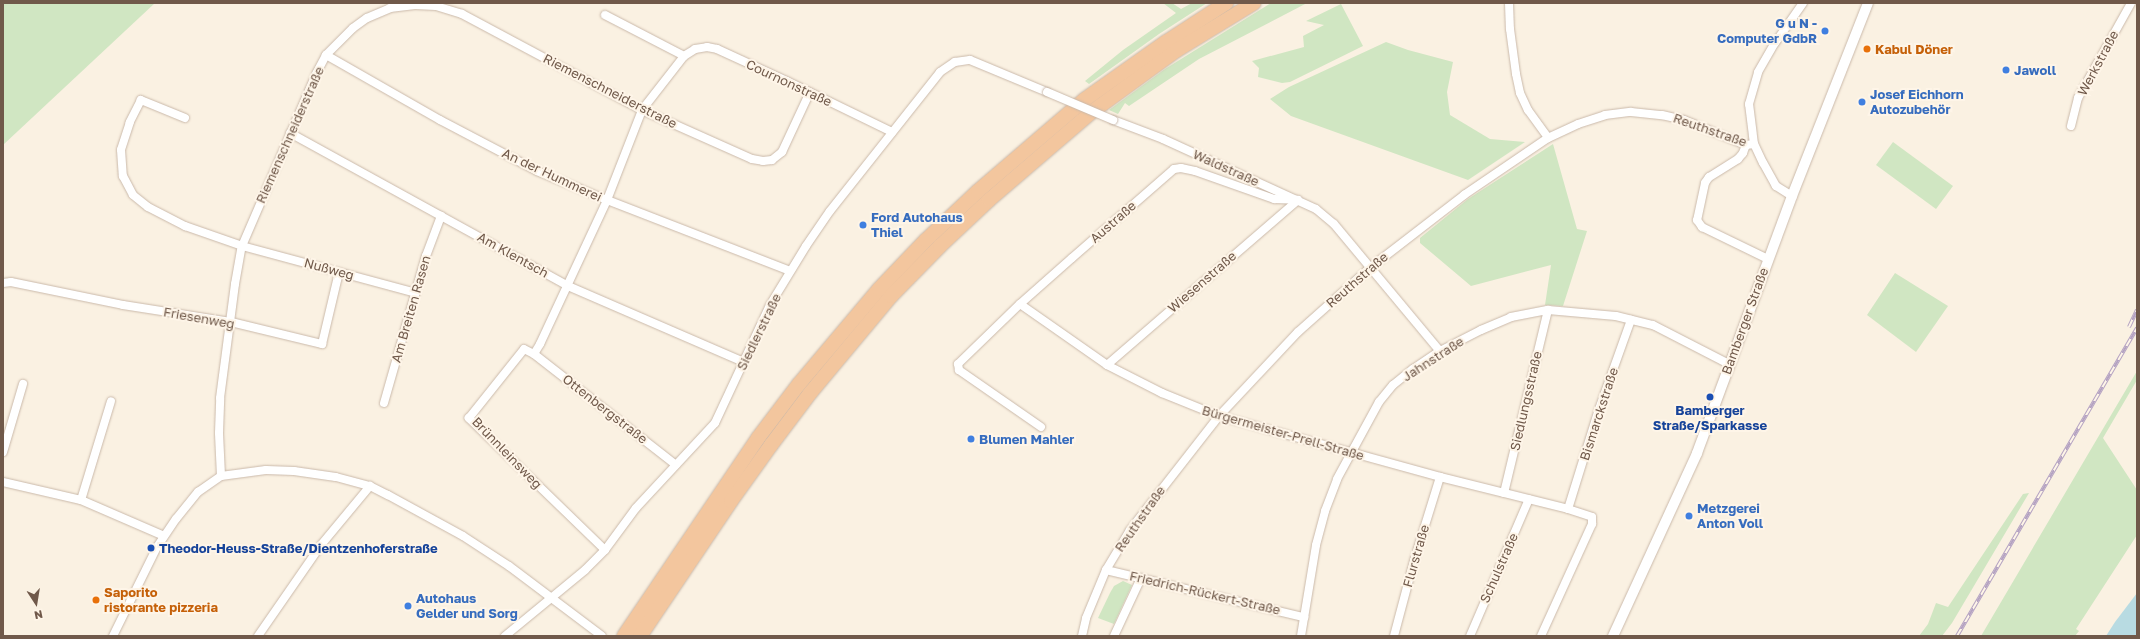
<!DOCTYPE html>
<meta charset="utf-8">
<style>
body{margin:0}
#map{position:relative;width:2140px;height:639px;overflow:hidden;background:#faf1e2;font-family:"Golos Text",sans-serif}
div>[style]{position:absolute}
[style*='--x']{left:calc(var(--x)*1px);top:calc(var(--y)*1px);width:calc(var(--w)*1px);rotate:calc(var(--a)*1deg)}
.green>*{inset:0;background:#d0e6c2}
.water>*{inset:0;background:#b8dbe2}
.roads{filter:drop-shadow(0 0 1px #cab9aa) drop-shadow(0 0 1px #cab9aa)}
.minor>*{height:8px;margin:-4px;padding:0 4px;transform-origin:4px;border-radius:4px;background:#fff}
.tertiary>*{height:10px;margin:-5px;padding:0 5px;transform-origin:5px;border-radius:5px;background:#fff}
.trunk>*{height:14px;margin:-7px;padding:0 7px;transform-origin:7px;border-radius:7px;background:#f3c69e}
.rail>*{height:4px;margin-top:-2px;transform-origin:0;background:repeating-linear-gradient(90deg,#fef5e8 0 8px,#b4a2c2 0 16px);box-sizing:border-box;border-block:1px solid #b4a2c2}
.bridges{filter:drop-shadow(0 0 1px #cab9aa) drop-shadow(0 0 1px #cab9aa)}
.minor-bridge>*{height:8px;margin:-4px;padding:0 4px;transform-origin:4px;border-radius:4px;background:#fff}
.dots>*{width:11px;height:11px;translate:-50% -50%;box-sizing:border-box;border:2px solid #fef5e8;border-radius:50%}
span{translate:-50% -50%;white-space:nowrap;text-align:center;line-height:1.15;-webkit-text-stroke:4px #fef5e8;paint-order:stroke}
.shop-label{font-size:13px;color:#366cbe;font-weight:700}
.right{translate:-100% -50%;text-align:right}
.left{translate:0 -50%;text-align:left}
.food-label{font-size:13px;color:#c56008;font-weight:700}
.street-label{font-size:13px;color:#70594a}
.transit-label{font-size:13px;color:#164399;font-weight:700}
.frame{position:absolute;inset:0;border:4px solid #70594a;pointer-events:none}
.north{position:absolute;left:16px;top:583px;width:40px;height:40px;-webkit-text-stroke:3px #fef5e8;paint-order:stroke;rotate:168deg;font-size:11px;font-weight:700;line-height:16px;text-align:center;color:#70594a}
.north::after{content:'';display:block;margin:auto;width:14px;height:18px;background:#70594a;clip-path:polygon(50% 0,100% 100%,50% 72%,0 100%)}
</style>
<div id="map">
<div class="green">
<div style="clip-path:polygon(3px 3px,155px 3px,3px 145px)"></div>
<div style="clip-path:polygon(1163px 3px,1172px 3px,1181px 9px,1192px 3px,1207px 3px,1159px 34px,1089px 84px,1085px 81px,1123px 50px,1176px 13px)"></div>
<div style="clip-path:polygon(1271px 3px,1307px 3px,1199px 59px,1129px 106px,1125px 103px,1118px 114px,1109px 110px,1165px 69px)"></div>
<div style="clip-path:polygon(1341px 4px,1363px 46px,1290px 82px,1282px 83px,1258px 77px,1259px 68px,1252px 61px,1304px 47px,1303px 36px,1324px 25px,1306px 21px)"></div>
<div style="clip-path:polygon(1386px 42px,1408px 50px,1453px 62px,1447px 92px,1450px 115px,1490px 139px,1525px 142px,1468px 180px,1291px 116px,1270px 99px,1289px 87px)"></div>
<div style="clip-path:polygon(1893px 142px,1953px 186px,1936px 209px,1876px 165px)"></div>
<div style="clip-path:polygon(1553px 144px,1577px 229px,1587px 231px,1563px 306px,1545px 305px,1551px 265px,1471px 286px,1420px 243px,1420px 238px,1468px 199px)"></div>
<div style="clip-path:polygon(1895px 273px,1948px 306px,1916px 352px,1867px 315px)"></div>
<div style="clip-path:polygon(2137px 371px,2137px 380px,2103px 438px,2137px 490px,2137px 535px,2076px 629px,2079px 631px,2075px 636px,1981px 636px)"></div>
<div style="clip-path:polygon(2029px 493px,1952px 623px,1942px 636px,1919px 636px,1928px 624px,1936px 603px,1948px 607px,2023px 494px)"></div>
<div style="clip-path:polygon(1123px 581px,1132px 585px,1114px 624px,1098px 618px,1110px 593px,1114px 586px)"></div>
</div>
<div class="water">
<div style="clip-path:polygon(2137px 593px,2137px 636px,2106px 636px,2115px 622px)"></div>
</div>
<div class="roads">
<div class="minor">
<div style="--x:1509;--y:3;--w:26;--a:88"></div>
<div style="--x:1510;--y:29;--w:45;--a:82.4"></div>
<div style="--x:1516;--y:74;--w:19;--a:78"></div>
<div style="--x:1520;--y:93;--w:19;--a:65"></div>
<div style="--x:1528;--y:110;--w:34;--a:54"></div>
<div style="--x:605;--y:15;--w:89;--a:27.4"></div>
<div style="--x:326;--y:55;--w:131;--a:29.7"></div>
<div style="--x:440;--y:120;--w:110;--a:27.7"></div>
<div style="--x:537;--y:171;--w:76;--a:22.5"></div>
<div style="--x:607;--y:200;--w:196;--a:21.2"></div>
<div style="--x:185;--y:118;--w:48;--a:-157.8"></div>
<div style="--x:141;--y:100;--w:25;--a:117"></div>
<div style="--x:130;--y:122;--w:29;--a:108"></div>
<div style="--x:121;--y:150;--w:26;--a:86"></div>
<div style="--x:123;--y:176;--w:21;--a:62"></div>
<div style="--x:133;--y:195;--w:19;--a:39"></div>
<div style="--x:148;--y:207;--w:42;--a:27.2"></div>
<div style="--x:185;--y:226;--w:60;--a:19.3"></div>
<div style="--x:242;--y:246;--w:180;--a:15.1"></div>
<div style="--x:1113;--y:120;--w:53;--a:20.8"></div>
<div style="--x:1163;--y:139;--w:168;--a:24.6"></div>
<div style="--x:1316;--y:209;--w:23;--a:40"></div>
<div style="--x:1334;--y:224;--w:165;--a:50.2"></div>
<div style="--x:2071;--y:126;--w:29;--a:-76"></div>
<div style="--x:2078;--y:98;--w:109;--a:-60.8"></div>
<div style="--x:290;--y:133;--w:317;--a:28.8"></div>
<div style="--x:568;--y:286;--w:192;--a:23.4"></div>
<div style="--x:1746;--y:145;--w:9;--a:111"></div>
<div style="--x:1743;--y:153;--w:8;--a:130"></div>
<div style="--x:1738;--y:159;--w:34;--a:148"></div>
<div style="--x:1709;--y:177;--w:7;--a:124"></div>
<div style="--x:1705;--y:183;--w:38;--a:102"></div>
<div style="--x:1697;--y:220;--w:9;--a:54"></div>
<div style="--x:1702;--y:227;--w:73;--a:25.9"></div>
<div style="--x:1792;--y:196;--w:19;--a:-148"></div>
<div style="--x:1776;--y:186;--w:26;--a:-119"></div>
<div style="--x:1763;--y:163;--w:21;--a:-115"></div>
<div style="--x:1754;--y:144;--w:40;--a:-97.1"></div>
<div style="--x:1749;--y:104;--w:33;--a:-74"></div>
<div style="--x:1758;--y:72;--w:34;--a:-60"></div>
<div style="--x:1775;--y:43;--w:49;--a:-55"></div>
<div style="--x:3;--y:283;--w:8;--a:-7"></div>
<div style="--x:11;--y:282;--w:114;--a:11.6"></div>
<div style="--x:123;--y:305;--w:109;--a:8.9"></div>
<div style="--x:231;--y:322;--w:94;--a:13.6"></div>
<div style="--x:322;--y:344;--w:74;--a:-76.7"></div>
<div style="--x:1020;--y:304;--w:106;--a:35"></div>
<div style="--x:1107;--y:365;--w:62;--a:27"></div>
<div style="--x:1162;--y:393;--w:61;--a:22"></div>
<div style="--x:1219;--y:416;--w:229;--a:15.4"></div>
<div style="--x:1440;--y:477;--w:132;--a:14"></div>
<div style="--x:1568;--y:509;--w:25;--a:18"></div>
<div style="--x:1592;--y:517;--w:7;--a:90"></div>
<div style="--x:1592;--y:524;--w:123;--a:114.5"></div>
<div style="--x:534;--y:354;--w:180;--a:38"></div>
<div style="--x:1107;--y:365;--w:252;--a:-40.8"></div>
<div style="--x:384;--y:403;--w:153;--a:-74.1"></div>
<div style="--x:426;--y:256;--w:43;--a:-69.4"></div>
<div style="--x:1041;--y:427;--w:100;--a:-145.2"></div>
<div style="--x:959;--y:370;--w:6;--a:-99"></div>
<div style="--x:958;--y:364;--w:86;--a:-44.1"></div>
<div style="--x:1020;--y:304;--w:69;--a:-41.5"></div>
<div style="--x:1072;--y:258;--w:135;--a:-41.1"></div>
<div style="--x:1174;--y:169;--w:7;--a:-8"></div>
<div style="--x:1181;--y:168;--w:14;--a:12"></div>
<div style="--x:1195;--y:171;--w:84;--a:19.5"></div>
<div style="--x:1274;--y:199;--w:24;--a:2"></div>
<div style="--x:3;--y:452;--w:71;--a:-73.6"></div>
<div style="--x:221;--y:476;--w:43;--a:-92.7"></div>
<div style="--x:219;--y:433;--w:35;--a:-88"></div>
<div style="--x:220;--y:398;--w:115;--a:-82.5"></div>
<div style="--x:235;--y:284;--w:39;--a:-80"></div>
<div style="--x:242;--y:246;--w:187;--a:-66.7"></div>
<div style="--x:316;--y:74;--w:21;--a:-62"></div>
<div style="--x:326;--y:55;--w:38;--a:-45"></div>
<div style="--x:353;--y:28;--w:17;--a:-36"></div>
<div style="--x:367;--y:18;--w:25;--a:-23"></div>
<div style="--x:390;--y:8;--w:25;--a:-7"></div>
<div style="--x:415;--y:5;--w:21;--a:3"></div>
<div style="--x:436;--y:6;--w:27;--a:17"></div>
<div style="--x:462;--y:14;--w:204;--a:28.1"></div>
<div style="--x:642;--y:110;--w:120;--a:24"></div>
<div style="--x:752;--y:159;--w:11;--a:10"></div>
<div style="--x:763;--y:161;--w:9;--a:-6"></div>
<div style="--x:772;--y:160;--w:13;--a:-39"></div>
<div style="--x:782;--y:152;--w:66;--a:-65"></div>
<div style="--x:3;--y:482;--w:80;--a:13"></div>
<div style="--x:81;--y:500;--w:90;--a:23.4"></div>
<div style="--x:1504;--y:493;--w:188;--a:-76.5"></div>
<div style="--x:81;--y:500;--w:103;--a:-73.1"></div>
<div style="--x:1568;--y:509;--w:102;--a:-72.8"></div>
<div style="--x:1598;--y:412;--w:98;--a:-70.3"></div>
<div style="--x:605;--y:550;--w:190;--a:-135.9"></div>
<div style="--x:469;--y:418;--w:88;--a:-51.4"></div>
<div style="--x:524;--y:349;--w:11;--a:27"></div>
<div style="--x:534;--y:354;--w:12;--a:-59"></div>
<div style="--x:540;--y:344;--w:159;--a:-65"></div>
<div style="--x:607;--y:200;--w:97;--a:-68.7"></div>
<div style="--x:642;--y:110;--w:68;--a:-52.1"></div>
<div style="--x:684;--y:56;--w:13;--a:-32"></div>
<div style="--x:695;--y:49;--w:12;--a:-9"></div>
<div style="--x:707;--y:47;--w:10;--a:11"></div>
<div style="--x:717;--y:49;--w:77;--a:24.6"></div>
<div style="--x:787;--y:81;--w:117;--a:25.9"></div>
<div style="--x:1106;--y:570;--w:204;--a:13.4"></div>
<div style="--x:113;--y:636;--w:99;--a:-63.7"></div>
<div style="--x:157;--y:547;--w:34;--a:-56"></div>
<div style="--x:176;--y:519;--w:35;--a:-51"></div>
<div style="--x:198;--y:492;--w:28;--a:-35"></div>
<div style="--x:221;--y:476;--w:45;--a:-7.6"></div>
<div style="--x:266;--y:470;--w:28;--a:2"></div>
<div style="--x:294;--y:471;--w:42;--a:8.1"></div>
<div style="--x:336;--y:477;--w:35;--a:15"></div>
<div style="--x:370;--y:486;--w:20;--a:27"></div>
<div style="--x:388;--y:495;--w:85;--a:28.7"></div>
<div style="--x:463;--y:536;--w:55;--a:33.1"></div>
<div style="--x:509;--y:566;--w:116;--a:37"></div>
<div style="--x:258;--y:636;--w:111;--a:-55.3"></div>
<div style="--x:321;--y:545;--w:77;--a:-50.3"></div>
<div style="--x:505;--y:636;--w:104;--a:-39.5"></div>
<div style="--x:585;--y:570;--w:28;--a:-45"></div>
<div style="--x:605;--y:550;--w:52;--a:-53.6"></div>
<div style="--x:636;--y:508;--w:116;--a:-47.1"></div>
<div style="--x:715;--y:423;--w:130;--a:-65"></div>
<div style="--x:770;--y:305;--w:69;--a:-58.6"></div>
<div style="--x:806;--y:246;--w:42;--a:-55.6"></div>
<div style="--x:830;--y:211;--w:177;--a:-51.6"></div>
<div style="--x:940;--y:72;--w:18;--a:-34"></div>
<div style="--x:955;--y:62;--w:15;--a:-8"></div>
<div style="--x:970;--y:60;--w:83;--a:22.6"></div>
<div style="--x:1082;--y:636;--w:18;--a:-77"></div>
<div style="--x:1086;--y:618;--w:52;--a:-67.4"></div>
<div style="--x:1106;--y:570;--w:47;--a:-59"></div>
<div style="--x:1130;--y:530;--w:145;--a:-52"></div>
<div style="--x:1219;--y:416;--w:115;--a:-46.8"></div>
<div style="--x:1298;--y:332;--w:98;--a:-41.7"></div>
<div style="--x:1371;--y:267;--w:118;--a:-37.7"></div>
<div style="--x:1464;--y:195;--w:102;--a:-34.2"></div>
<div style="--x:1548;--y:138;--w:33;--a:-25"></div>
<div style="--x:1578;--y:124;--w:28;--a:-18"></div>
<div style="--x:1605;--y:115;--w:26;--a:-7"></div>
<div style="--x:1631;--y:112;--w:31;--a:6"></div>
<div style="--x:1662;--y:115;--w:23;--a:13"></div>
<div style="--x:1684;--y:120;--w:67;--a:22"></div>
<div style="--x:1746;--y:145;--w:8;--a:-7"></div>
<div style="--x:1114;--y:636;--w:64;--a:-65"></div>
<div style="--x:1301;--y:636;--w:92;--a:-80.6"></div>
<div style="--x:1316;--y:545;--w:35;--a:-75"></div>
<div style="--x:1325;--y:511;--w:34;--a:-69"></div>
<div style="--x:1337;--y:479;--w:88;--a:-61.4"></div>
<div style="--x:1379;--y:402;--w:22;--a:-51"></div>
<div style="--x:1393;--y:385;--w:26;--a:-39"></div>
<div style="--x:1413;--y:369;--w:32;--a:-34"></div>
<div style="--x:1440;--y:351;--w:46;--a:-27.1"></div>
<div style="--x:1481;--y:330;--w:33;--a:-23"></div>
<div style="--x:1511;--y:317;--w:38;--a:-11"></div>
<div style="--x:1548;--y:310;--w:68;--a:5"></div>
<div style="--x:1616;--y:316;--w:38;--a:14"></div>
<div style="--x:1653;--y:325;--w:85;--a:27.2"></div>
<div style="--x:1394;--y:636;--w:78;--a:-75.1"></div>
<div style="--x:1414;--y:561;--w:88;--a:-72.8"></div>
<div style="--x:1470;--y:636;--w:149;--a:-66.7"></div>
</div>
<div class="tertiary">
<div style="--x:1613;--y:636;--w:201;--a:-65.3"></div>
<div style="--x:1697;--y:453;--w:274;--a:-69.7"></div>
<div style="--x:1792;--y:196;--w:207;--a:-68.5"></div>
</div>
<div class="trunk">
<div style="--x:624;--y:636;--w:239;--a:-55.9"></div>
<div style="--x:758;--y:438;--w:68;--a:-52.8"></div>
<div style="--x:799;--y:384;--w:124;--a:-49.9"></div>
<div style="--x:879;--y:289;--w:68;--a:-46.2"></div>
<div style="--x:926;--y:240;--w:71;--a:-43.3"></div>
<div style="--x:978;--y:191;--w:140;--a:-40.6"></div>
<div style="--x:1084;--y:100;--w:100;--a:-35.3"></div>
<div style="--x:1166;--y:42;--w:72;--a:-33"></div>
<div style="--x:640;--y:636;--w:163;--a:-56"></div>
<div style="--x:731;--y:501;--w:69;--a:-54.5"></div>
<div style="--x:771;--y:445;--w:66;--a:-53"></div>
<div style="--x:811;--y:392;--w:125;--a:-50.2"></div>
<div style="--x:891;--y:296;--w:70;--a:-45.6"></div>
<div style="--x:940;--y:246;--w:67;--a:-43.2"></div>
<div style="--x:989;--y:200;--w:137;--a:-40.6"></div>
<div style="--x:1093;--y:111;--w:104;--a:-36"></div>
<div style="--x:1177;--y:50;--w:90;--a:-31.4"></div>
</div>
</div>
<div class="rail">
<div style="--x:2129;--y:327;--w:19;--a:-65"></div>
<div style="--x:1957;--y:636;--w:357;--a:-59.7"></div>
</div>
<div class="bridges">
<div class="minor-bridge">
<div style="--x:1047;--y:92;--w:72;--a:23"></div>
</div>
</div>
<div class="dots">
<div style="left:1825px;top:31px;background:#3f7fe0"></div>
<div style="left:1867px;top:49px;background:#e8710a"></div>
<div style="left:2006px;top:70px;background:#3f7fe0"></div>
<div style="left:1862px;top:102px;background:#3f7fe0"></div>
<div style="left:863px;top:225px;background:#3f7fe0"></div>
<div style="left:1710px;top:397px;background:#1a4fb4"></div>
<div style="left:971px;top:439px;background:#3f7fe0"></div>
<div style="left:1689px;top:516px;background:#3f7fe0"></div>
<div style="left:151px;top:548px;background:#1a4fb4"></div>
<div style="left:96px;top:600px;background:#e8710a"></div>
<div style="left:408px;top:606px;background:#3f7fe0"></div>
</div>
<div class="shop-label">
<span class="right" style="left:1817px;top:31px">G u N -<br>Computer GdbR</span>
<span class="left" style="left:2014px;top:70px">Jawoll</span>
<span class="left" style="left:1870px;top:102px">Josef Eichhorn<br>Autozubehör</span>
<span class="left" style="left:871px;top:225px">Ford Autohaus<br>Thiel</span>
<span class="left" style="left:979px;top:439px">Blumen Mahler</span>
<span class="left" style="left:1697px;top:516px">Metzgerei<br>Anton Voll</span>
<span class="left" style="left:416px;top:606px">Autohaus<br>Gelder und Sorg</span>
</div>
<div class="food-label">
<span class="left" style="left:1875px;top:49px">Kabul Döner</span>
<span class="left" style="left:104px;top:600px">Saporito<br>ristorante pizzeria</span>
</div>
<div class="street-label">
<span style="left:2098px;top:63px;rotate:-62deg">Werkstraße</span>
<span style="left:789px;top:83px;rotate:25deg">Cournonstraße</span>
<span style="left:610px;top:91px;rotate:27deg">Riemenschneiderstraße</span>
<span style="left:1710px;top:130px;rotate:19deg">Reuthstraße</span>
<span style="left:290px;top:135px;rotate:-66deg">Riemenschneiderstraße</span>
<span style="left:1226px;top:168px;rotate:24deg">Waldstraße</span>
<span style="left:552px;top:175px;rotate:25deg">An der Hummerei</span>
<span style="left:1113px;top:222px;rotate:-41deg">Austraße</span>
<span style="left:513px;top:255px;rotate:29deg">Am Klentsch</span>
<span style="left:329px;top:269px;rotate:15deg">Nußweg</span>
<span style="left:1357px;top:280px;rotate:-41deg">Reuthstraße</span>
<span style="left:1202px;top:282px;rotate:-41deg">Wiesenstraße</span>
<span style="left:411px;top:309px;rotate:-74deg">Am Breiten Rasen</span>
<span style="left:199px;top:318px;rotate:10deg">Friesenweg</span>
<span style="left:1745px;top:321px;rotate:-70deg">Bamberger Straße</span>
<span style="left:759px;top:332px;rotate:-64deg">Siedlerstraße</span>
<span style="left:1433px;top:359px;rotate:-33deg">Jahnstraße</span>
<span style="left:1526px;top:401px;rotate:-77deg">Siedlungsstraße</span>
<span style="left:605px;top:409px;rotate:38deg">Ottenbergstraße</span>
<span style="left:1599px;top:414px;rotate:-72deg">Bismarckstraße</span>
<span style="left:1283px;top:433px;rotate:16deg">Bürgermeister-Prell-Straße</span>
<span style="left:507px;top:453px;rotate:46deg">Brünnleinsweg</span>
<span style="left:1140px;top:519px;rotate:-55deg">Reuthstraße</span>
<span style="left:1416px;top:556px;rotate:-74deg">Flurstraße</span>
<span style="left:1499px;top:568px;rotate:-66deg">Schulstraße</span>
<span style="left:1205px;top:593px;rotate:13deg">Friedrich-Rückert-Straße</span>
</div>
<div class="transit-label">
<span style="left:1710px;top:418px">Bamberger<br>Straße/Sparkasse</span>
<span class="left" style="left:159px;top:548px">Theodor-Heuss-Straße/Dientzenhoferstraße</span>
</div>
<div class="frame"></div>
<div class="north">N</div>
</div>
